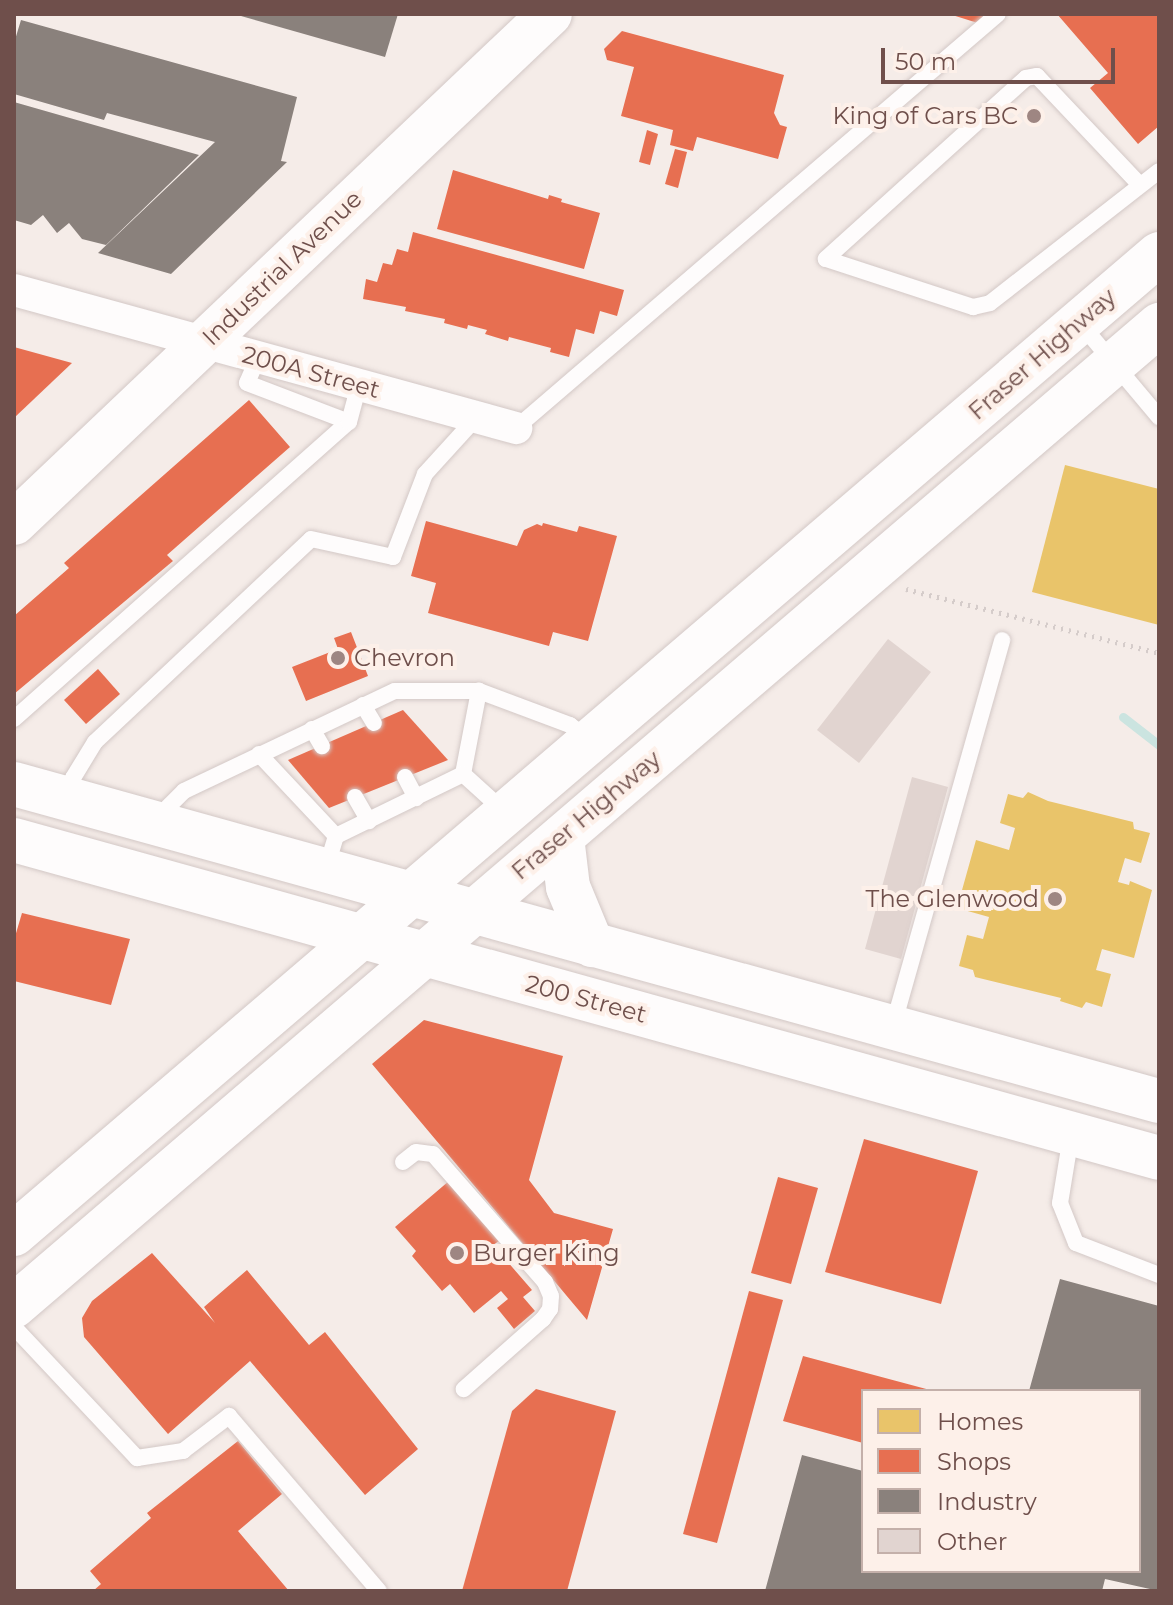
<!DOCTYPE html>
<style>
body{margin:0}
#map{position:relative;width:1173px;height:1605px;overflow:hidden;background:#f5ece8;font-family:Montserrat,sans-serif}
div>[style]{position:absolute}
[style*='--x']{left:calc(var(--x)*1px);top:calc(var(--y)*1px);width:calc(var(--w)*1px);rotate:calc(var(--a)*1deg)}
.homes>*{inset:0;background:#e9c46a}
.shops>*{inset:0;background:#e76f51}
.industry>*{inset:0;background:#8a817c}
.stream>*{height:9px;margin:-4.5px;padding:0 4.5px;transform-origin:4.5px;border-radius:4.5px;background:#cbe4e0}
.building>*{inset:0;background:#e1d4d0}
.path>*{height:5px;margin-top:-2.5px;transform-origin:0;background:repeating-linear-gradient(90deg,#d5ccca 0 2px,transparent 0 8px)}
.roads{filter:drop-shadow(0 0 2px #d3c8c6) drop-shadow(0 0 2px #d3c8c6)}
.lane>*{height:16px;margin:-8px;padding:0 8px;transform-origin:8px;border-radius:8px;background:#fefcfc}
.street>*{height:32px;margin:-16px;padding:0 16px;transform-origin:16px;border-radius:16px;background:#fefcfc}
.secondary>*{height:44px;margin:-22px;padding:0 22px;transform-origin:22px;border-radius:22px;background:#fefcfc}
.dots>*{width:22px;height:22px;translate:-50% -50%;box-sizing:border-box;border:4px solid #fdf0e9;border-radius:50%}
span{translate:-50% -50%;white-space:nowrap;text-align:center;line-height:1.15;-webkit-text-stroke:8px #fdf0e9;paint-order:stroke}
.poi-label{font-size:24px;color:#6f4f4b}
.right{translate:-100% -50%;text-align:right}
.left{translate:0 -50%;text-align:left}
.street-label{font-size:24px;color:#6f4f4b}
.frame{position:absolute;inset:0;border:16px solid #6f4f4b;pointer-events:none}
.legend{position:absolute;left:861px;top:1389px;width:280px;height:184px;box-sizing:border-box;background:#fdf0e9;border:2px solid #c4b0aa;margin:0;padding:10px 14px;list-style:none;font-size:24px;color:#6f4f4b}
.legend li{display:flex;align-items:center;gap:16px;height:40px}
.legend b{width:40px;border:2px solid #c4b0aa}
.scale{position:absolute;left:881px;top:48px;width:234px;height:36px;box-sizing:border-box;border:4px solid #6f4f4b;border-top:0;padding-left:10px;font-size:24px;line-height:28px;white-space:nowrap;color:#6f4f4b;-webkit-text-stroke:6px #fdf0e9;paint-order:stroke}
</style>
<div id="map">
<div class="homes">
<div style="clip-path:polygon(1065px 465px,1159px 489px,1159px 625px,1032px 592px)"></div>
<div style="clip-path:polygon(1028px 792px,1048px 801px,1133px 822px,1134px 829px,1150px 833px,1141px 863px,1125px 858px,1118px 882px,1129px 885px,1130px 881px,1152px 890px,1134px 958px,1102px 949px,1096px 970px,1111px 974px,1102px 1007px,1086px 1002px,1082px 1008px,1060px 1001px,1061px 998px,975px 977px,973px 970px,959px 966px,967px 935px,983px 939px,989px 917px,957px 908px,976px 840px,1009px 850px,1015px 828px,1000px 823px,1008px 794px,1023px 798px)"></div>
</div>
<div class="shops">
<div style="clip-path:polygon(949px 14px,984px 14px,981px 24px)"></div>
<div style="clip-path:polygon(1057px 14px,1159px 14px,1159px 126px,1138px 144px,1090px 88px,1108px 73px)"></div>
<div style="clip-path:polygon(622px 31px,784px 75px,774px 113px,780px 125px,787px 127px,778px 159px,697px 137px,693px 151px,670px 145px,673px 130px,621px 116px,634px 67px,607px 60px,604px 49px)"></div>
<div style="clip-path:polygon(647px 130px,658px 134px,650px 165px,639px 162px)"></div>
<div style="clip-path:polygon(675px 149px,687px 152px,678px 188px,665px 184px)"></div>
<div style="clip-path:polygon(453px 170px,548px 199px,549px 195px,562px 199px,561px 202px,600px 213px,584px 269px,437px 229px)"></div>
<div style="clip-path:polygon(413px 232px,624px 290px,617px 316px,600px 311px,594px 334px,576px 329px,569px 357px,550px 352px,551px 348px,509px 337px,508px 341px,485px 334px,487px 330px,468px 325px,467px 329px,444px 323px,445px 319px,405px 311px,406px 307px,363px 299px,366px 279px,377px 282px,383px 263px,392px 265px,397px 249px,408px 252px)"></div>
<div style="clip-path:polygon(14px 347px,72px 363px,14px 418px)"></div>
<div style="clip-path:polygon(249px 400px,290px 447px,167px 555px,173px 561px,14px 694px,14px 616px,69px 568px,64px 563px)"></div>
<div style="clip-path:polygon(426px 521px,517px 546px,524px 530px,537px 524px,542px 526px,543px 523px,577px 532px,579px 526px,617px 536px,588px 641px,553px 632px,549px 646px,428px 613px,436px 583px,411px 576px)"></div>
<div style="clip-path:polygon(351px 632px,368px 676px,306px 701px,292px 667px,338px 649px,334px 638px)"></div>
<div style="clip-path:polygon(98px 669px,120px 694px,86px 724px,64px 700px)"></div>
<div style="clip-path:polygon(403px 710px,448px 760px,329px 808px,288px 760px)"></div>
<div style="clip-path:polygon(22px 913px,130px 939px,111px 1005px,14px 981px,14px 940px)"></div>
<div style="clip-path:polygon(424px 1020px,563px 1056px,529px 1180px,554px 1213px,613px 1229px,587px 1320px,372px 1064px)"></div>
<div style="clip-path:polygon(864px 1139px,978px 1171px,941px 1304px,825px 1272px)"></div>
<div style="clip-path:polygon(778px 1177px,818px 1188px,791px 1284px,751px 1273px)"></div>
<div style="clip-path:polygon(449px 1181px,499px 1241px,493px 1245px,532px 1290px,523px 1297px,535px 1311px,514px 1329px,497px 1308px,508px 1299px,501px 1291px,474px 1313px,450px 1284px,442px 1291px,412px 1256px,416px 1251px,395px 1227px)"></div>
<div style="clip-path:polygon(152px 1253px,215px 1323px,204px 1307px,247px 1270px,309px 1345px,325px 1332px,418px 1449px,365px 1495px,250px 1361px,168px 1434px,84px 1337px,82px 1318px,92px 1301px)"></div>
<div style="clip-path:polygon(749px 1291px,783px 1300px,717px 1543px,683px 1534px)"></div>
<div style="clip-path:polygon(803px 1356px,930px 1390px,930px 1391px,863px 1391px,863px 1443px,783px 1421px)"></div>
<div style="clip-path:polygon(536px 1389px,616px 1411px,567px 1591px,462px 1591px,512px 1411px)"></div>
<div style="clip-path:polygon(238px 1441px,282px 1494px,238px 1531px,289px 1591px,93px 1591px,101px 1584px,90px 1571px,151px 1518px,147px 1513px)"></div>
</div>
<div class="industry">
<div style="clip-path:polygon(234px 14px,398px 14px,385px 57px)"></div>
<div style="clip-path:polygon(21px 20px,297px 97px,281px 161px,287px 162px,171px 274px,98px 253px,215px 142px,107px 113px,104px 120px,14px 94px,14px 43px)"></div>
<div style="clip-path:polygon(14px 102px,199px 155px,106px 245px,82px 239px,69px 223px,57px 233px,43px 215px,31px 225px,14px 220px)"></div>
<div style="clip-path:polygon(1060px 1279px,1159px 1306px,1159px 1591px,1105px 1579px,1102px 1591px,765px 1591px,802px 1455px,863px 1471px,863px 1571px,1139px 1571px,1139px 1391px,1029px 1391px)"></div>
</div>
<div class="stream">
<div style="--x:1123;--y:717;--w:46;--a:37.9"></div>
</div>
<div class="building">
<div style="clip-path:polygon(888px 639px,931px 672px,859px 763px,817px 730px)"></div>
<div style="clip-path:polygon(912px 777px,948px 787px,901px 959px,865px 949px)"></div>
</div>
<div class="path">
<div style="--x:906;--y:589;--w:261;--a:14.2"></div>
</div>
<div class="roads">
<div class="lane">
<div style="--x:1140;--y:185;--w:150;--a:-133.4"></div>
<div style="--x:1037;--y:76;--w:11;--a:170"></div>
<div style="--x:1026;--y:78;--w:270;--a:137.9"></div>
<div style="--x:826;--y:259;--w:155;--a:18.1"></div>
<div style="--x:973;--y:307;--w:17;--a:-13"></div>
<div style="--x:990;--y:303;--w:214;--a:-38"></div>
<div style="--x:1080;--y:323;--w:123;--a:50"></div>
<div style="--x:258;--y:358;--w:27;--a:114"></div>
<div style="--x:247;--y:383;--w:109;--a:20.9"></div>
<div style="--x:516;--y:428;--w:635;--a:-40.66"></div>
<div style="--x:363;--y:705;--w:21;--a:59"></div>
<div style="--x:14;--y:719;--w:448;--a:-41.6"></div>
<div style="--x:349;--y:422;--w:38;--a:-75"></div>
<div style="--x:312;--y:729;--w:20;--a:60"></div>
<div style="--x:259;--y:754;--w:112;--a:46.8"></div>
<div style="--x:336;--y:836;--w:34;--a:107"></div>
<div style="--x:463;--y:774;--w:85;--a:-79.1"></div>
<div style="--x:405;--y:777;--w:24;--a:62"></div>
<div style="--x:68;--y:796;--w:19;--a:-74"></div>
<div style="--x:73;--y:778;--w:42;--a:-58.6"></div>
<div style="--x:95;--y:742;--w:296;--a:-43.2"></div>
<div style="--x:311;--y:539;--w:84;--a:12.4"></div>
<div style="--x:393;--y:557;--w:89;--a:-68.9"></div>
<div style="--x:425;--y:474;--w:76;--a:-47.7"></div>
<div style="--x:355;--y:797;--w:28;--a:60"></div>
<div style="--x:157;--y:818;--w:38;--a:-45"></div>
<div style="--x:184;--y:791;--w:233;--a:-25.4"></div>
<div style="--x:395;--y:691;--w:84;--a:0"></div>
<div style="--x:479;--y:691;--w:97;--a:20.5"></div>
<div style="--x:570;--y:725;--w:24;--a:38"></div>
<div style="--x:336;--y:836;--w:141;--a:-26"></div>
<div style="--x:463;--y:774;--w:58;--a:42.2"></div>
<div style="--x:893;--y:1026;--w:401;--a:-74.2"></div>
<div style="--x:1071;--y:1136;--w:68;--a:99.3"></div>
<div style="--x:1060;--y:1203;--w:43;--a:68.2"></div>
<div style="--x:1076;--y:1243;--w:89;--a:21.1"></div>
<div style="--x:403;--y:1162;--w:16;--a:-38"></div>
<div style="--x:416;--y:1152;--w:17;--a:7"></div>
<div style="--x:433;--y:1154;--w:170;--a:48.8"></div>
<div style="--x:545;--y:1282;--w:15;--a:67"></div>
<div style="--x:551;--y:1296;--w:13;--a:94"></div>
<div style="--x:550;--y:1309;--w:12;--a:125"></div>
<div style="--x:543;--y:1319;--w:106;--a:138.5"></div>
<div style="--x:14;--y:1327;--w:180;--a:46.8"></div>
<div style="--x:137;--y:1458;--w:47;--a:-8.7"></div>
<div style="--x:183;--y:1451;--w:58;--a:-37.3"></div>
<div style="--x:229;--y:1416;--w:230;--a:49.4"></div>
</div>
<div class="street">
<div style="--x:14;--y:290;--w:521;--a:15.37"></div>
</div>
<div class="secondary">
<div style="--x:14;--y:523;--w:739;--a:-43.52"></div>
<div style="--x:14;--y:784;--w:1188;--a:15.48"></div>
<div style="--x:562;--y:837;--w:50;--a:83.2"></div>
<div style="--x:568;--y:887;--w:63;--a:67.5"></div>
<div style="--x:14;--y:840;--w:1188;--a:15.52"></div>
<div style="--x:14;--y:1234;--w:1507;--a:-40.56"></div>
<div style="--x:14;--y:1306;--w:1508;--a:-40.59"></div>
</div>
</div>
<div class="dots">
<div style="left:1034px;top:116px;background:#9e8682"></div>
<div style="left:338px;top:658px;background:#9e8682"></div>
<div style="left:1055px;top:899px;background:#9e8682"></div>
<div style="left:457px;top:1253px;background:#9e8682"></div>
</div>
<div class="poi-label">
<span class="right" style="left:1018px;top:116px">King of Cars BC</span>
<span class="left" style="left:354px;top:658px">Chevron</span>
<span class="right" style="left:1039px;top:899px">The Glenwood</span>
<span class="left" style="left:473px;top:1253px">Burger King</span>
</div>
<div class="street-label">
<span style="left:282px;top:268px;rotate:-44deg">Industrial Avenue</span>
<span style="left:1042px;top:354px;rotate:-41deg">Fraser Highway</span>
<span style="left:311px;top:372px;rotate:15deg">200A Street</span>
<span style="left:586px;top:815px;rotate:-40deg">Fraser Highway</span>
<span style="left:586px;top:999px;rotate:15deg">200 Street</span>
</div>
<div class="frame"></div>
<ul class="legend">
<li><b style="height:22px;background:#e9c46a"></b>Homes</li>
<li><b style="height:22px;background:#e76f51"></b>Shops</li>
<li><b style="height:22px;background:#8a817c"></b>Industry</li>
<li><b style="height:22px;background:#e1d4d0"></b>Other</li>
</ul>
<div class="scale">50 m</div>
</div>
